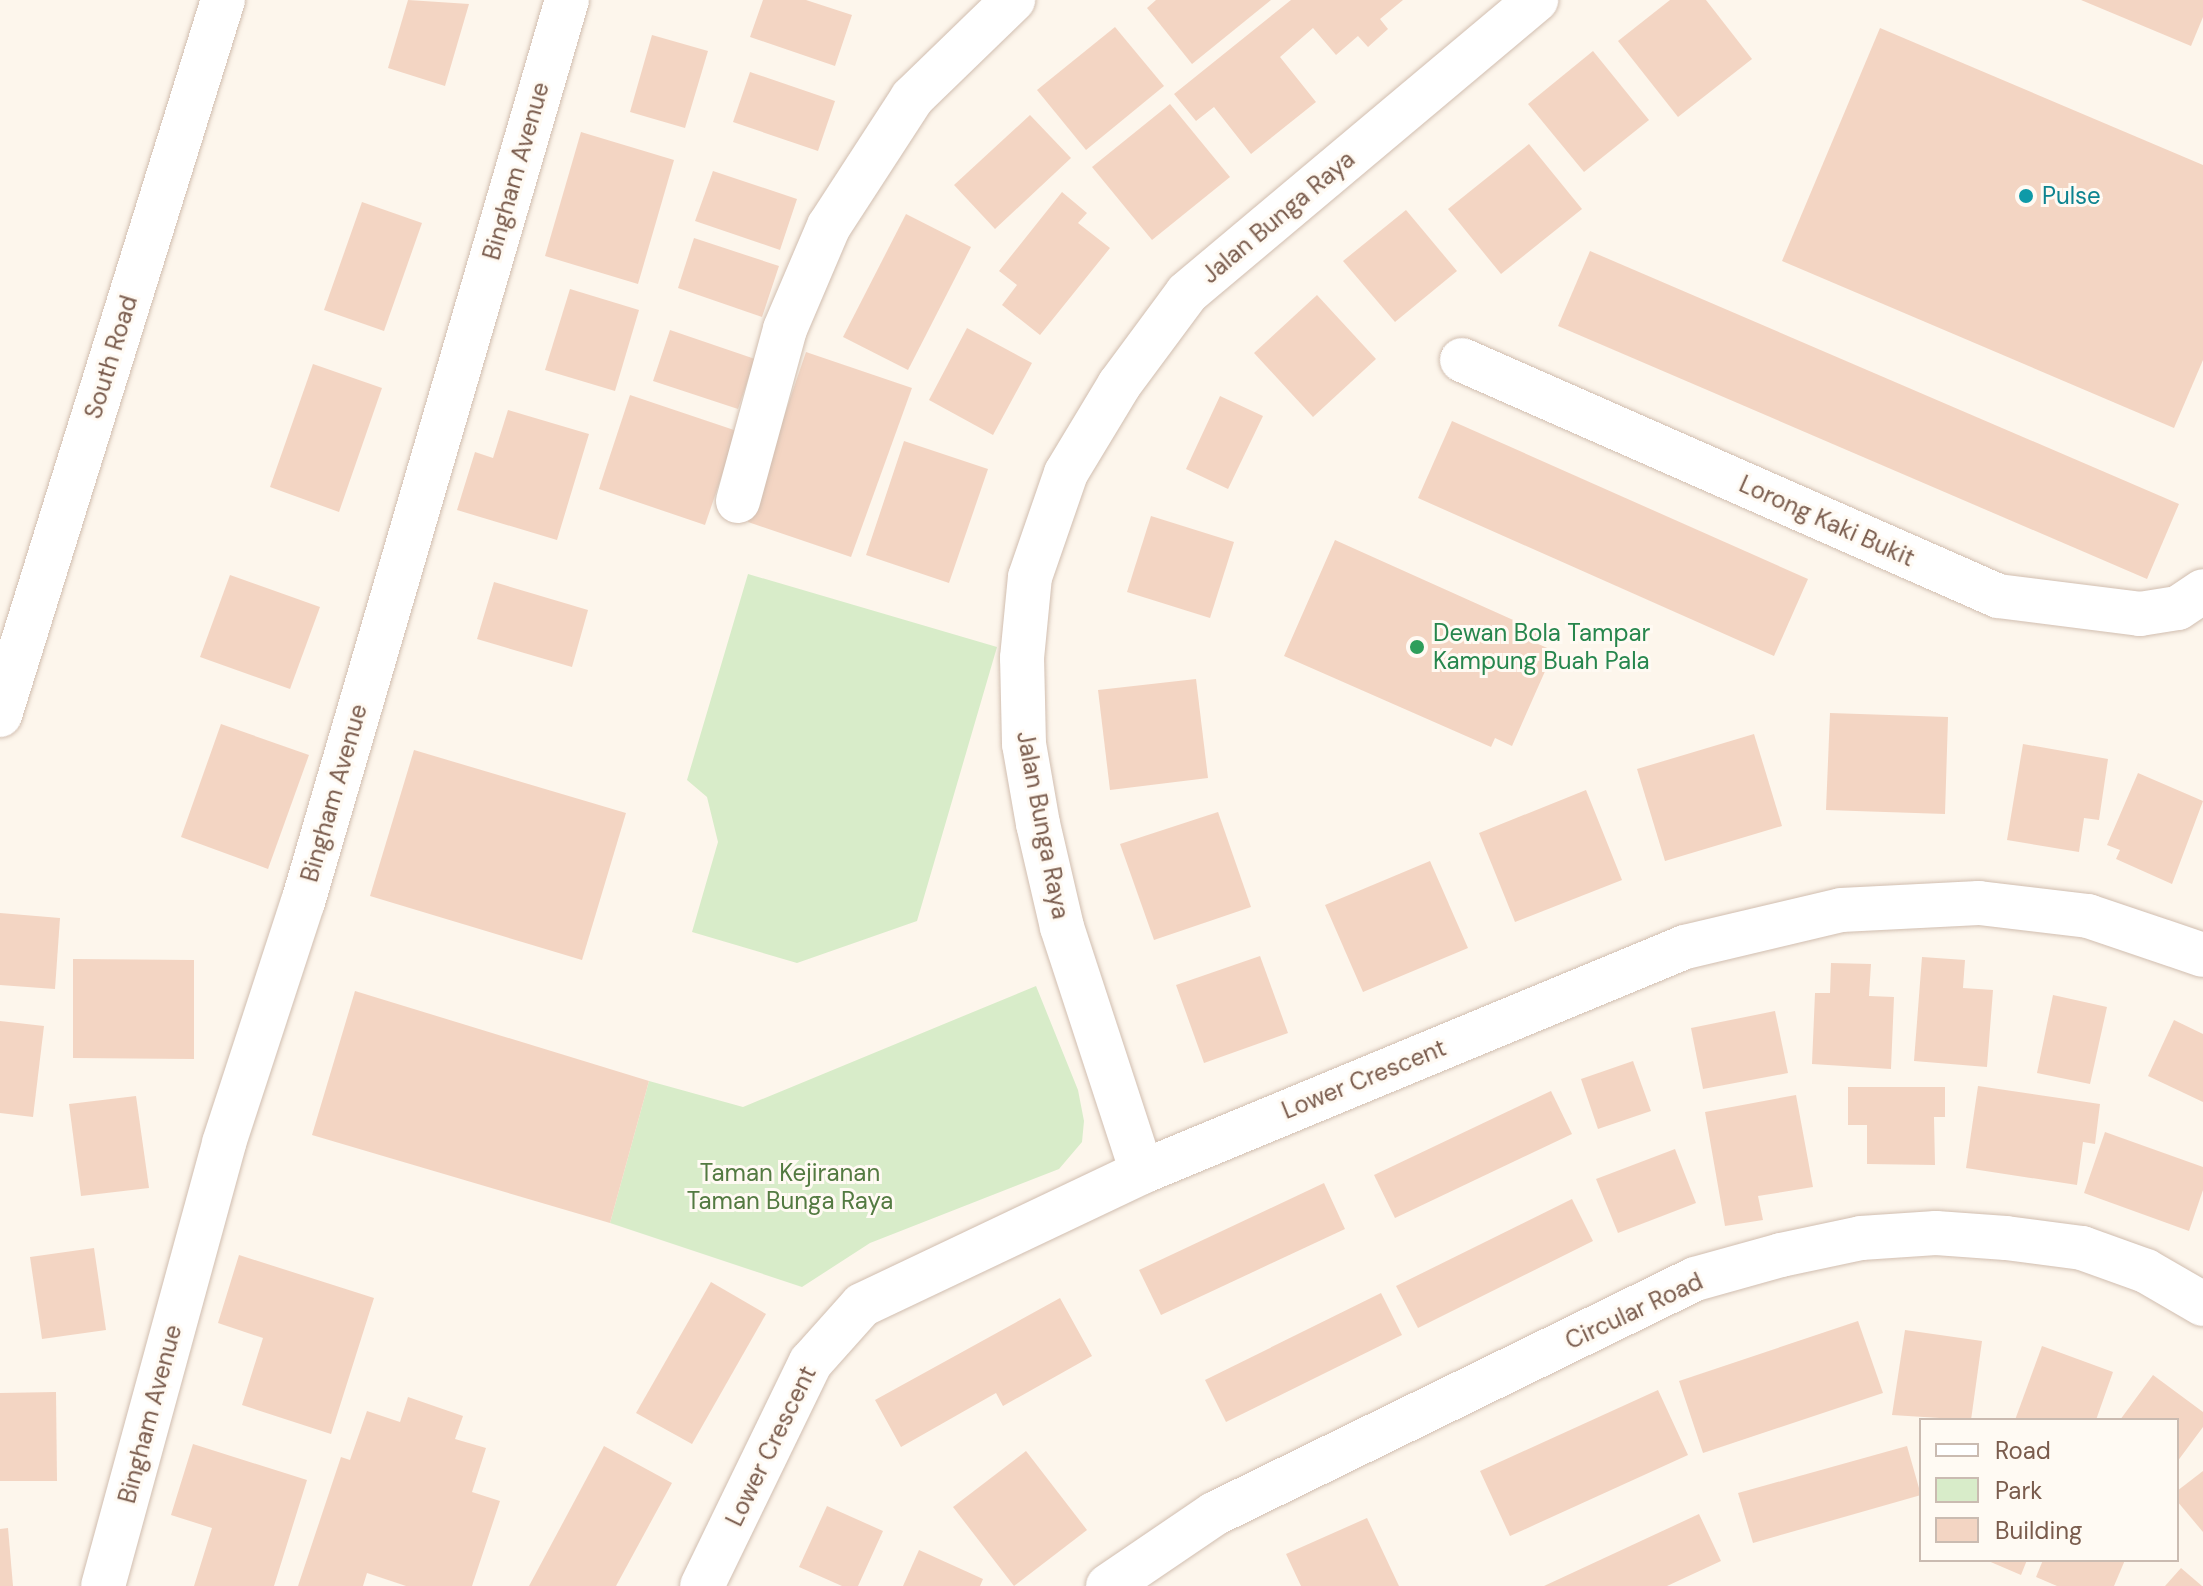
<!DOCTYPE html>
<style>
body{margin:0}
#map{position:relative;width:2203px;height:1586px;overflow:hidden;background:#fdf6ec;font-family:"DM Sans",sans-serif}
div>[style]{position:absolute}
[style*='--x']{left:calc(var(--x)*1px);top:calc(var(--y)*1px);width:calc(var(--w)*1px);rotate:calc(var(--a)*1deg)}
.green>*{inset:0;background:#d8ecc9}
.building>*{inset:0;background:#f3d5c3}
.roads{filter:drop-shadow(0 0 2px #d1beb0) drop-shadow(0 0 2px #d1beb0)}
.minor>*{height:44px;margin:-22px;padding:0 22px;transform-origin:22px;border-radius:22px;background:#fff}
.dots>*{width:22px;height:22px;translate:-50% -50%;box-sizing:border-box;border:4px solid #fffaf3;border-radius:50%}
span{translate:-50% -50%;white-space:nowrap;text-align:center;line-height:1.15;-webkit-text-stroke:6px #fffaf3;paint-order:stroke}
.street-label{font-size:24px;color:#7a5c4d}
.culture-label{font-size:24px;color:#0d838f}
.left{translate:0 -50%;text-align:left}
.leisure-label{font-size:24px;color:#27864d}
.park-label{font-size:24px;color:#537a41}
.legend{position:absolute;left:1919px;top:1418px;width:260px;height:144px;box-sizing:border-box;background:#fffaf3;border:2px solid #cabbb1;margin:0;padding:10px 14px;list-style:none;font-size:24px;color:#7a5c4d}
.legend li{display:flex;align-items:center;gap:16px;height:40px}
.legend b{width:40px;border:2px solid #cabbb1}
</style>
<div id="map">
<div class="green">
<div style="clip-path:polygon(748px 574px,997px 647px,917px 921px,797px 963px,692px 932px,718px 842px,707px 797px,687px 780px)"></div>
<div style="clip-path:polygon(1036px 986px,1078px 1090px,1084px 1121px,1082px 1142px,1059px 1169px,870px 1243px,802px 1287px,610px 1223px,649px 1081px,743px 1107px)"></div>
</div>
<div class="building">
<div style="clip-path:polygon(408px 0,469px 4px,445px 86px,388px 68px)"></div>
<div style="clip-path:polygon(763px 0,806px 0,852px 15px,835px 66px,750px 37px)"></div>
<div style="clip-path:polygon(1156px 0,1271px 0,1192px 64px,1147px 8px)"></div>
<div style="clip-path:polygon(1291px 0,1403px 0,1380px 19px,1388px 29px,1368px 47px,1358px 36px,1336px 55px,1313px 28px,1280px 57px,1316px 102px,1251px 154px,1214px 107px,1196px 121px,1174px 94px)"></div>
<div style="clip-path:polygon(1670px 0,1706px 0,1752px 59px,1678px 117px,1618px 41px)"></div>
<div style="clip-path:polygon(2081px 0,2203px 0,2203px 17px,2191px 46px)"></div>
<div style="clip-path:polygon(1115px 27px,1164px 86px,1086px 150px,1037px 90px)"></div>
<div style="clip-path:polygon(1880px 28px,2203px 165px,2203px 360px,2174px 428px,1782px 261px)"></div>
<div style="clip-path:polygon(652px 35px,708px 51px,685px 128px,630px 112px)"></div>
<div style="clip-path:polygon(1593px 51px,1649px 120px,1584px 172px,1528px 104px)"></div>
<div style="clip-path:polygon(750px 72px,835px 101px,818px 151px,733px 122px)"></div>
<div style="clip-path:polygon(1170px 104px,1230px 177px,1152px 240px,1092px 167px)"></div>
<div style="clip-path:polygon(1030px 115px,1071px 158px,995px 229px,954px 185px)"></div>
<div style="clip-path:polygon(581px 132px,674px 160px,638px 284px,545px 256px)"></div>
<div style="clip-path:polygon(1529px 144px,1582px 209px,1501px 274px,1448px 209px)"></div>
<div style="clip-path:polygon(713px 171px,797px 199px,780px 250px,695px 221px)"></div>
<div style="clip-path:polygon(1062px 192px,1087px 213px,1078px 223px,1110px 248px,1040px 335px,1002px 305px,1017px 285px,999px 271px)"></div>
<div style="clip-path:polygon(362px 202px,422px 223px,384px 331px,324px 310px)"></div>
<div style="clip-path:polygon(1406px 210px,1457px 271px,1395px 322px,1343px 261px)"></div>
<div style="clip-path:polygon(906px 214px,971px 247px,908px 370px,843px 337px)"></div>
<div style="clip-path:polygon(694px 238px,779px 266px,762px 317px,678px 288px)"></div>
<div style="clip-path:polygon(1590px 251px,2179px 504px,2147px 579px,1558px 326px)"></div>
<div style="clip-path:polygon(570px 289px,639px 310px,615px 391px,545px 370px)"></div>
<div style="clip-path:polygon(1317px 295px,1376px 359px,1313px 417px,1254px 353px)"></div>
<div style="clip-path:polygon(967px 328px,1032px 363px,993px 435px,929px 400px)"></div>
<div style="clip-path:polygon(670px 330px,755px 359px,738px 409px,653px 381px)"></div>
<div style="clip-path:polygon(806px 352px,912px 388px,851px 557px,748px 522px)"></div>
<div style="clip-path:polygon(313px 364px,382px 388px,339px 512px,270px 487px)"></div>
<div style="clip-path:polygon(630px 395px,737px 431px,705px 525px,599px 489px)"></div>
<div style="clip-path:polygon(1220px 396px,1263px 416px,1228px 489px,1186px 469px)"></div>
<div style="clip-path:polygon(508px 410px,589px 434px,557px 540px,457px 510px,475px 452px,493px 458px)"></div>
<div style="clip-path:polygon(1452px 421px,1808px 579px,1774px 656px,1418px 498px)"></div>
<div style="clip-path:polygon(904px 441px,988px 469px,949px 583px,866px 555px)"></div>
<div style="clip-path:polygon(1151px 516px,1234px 542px,1210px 618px,1127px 592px)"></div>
<div style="clip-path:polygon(1335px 540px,1540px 632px,1536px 643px,1554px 651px,1512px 746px,1495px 738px,1491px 747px,1284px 656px)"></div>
<div style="clip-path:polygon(230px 575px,320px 607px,290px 689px,200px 657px)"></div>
<div style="clip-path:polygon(494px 582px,588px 610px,572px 667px,477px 639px)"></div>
<div style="clip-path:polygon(1196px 679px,1208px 778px,1110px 790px,1098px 690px)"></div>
<div style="clip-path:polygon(1830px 713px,1948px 717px,1945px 814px,1826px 810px)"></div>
<div style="clip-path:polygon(221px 724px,309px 755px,268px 869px,181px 837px)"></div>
<div style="clip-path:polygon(1754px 734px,1782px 826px,1665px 861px,1637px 769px)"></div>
<div style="clip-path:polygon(2023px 744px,2108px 759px,2099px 820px,2084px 818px,2079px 852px,2007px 840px)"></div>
<div style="clip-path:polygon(414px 750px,626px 813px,582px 960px,370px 896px)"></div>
<div style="clip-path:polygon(2138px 773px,2203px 801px,2172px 884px,2116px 859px,2120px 850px,2107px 845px)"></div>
<div style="clip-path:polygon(1586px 790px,1622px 880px,1515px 922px,1479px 833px)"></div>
<div style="clip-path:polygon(1218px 812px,1251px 907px,1154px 940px,1120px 844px)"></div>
<div style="clip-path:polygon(1430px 861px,1468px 948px,1363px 992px,1325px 905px)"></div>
<div style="clip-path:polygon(0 913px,60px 918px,55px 989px,0 985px)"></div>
<div style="clip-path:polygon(1260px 956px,1288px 1033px,1204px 1063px,1176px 985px)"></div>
<div style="clip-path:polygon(1922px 957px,1965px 960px,1963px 988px,1993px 990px,1987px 1067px,1914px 1061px)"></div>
<div style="clip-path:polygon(73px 959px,194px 960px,194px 1059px,73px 1058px)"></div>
<div style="clip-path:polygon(1831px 963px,1871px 964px,1869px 996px,1894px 997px,1891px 1069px,1812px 1064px,1815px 993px,1830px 993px)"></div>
<div style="clip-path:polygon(355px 991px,649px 1081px,610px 1223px,312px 1135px)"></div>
<div style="clip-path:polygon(2053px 995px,2107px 1007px,2090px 1084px,2037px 1073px)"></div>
<div style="clip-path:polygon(1775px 1011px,1788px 1073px,1703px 1089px,1691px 1028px)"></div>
<div style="clip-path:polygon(2174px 1020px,2203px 1034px,2203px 1102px,2148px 1076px)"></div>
<div style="clip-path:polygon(0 1021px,44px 1026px,33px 1117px,0 1113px)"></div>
<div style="clip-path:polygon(1633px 1061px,1651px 1111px,1598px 1129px,1581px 1079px)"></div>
<div style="clip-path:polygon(1978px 1086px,2100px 1104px,2095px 1144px,2083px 1142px,2077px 1185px,1966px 1168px)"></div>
<div style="clip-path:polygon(1848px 1087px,1945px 1087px,1945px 1117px,1934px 1117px,1935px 1165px,1867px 1164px,1867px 1125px,1848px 1125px)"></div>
<div style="clip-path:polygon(1551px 1091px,1572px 1134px,1395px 1218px,1374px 1175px)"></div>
<div style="clip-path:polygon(1796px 1095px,1813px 1187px,1758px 1196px,1763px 1220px,1725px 1226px,1705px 1112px)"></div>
<div style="clip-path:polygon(136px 1096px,149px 1188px,81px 1196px,69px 1104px)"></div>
<div style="clip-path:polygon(2105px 1132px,2203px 1167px,2203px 1190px,2189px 1231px,2084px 1193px)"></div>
<div style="clip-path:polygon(1675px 1149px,1696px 1203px,1618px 1233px,1596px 1179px)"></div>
<div style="clip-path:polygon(1324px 1183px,1345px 1229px,1161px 1315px,1139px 1270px)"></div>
<div style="clip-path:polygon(1572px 1199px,1593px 1241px,1418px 1328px,1396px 1286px)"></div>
<div style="clip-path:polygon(94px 1248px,106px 1330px,42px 1339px,30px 1257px)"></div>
<div style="clip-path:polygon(239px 1255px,374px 1298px,331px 1434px,242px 1405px,263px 1338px,218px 1323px)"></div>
<div style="clip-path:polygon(711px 1282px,766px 1314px,692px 1444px,636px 1413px)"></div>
<div style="clip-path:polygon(1381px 1293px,1402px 1335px,1226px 1422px,1205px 1380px)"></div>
<div style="clip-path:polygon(1060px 1298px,1092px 1356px,1003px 1406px,996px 1393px,901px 1447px,875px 1400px)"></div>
<div style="clip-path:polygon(1858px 1321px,1883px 1393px,1703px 1453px,1679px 1381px)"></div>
<div style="clip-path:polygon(1905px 1330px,1982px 1341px,1971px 1420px,1892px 1415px)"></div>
<div style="clip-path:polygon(2042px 1346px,2113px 1372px,2096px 1420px,2015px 1420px)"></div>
<div style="clip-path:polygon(2153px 1375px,2203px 1412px,2203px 1427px,2177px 1462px,2177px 1420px,2120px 1420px)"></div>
<div style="clip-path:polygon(1658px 1390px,1688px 1455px,1510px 1536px,1480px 1471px)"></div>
<div style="clip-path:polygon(56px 1392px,57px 1481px,0 1481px,0 1393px)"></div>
<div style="clip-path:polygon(408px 1397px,463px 1416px,455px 1439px,486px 1448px,472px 1492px,500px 1501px,472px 1586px,406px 1586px,367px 1573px,363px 1586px,298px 1586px,341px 1457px,350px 1460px,367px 1411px,400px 1422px)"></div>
<div style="clip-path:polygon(193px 1444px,307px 1480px,274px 1586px,194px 1586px,212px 1528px,171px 1515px)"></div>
<div style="clip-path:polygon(604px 1446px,672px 1483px,616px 1586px,529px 1586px)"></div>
<div style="clip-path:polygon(1907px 1446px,1921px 1495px,1753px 1543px,1738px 1493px)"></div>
<div style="clip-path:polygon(1026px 1451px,1087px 1530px,1014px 1586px,953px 1507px)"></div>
<div style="clip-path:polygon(2203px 1471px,2203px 1532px,2177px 1501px,2177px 1491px)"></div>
<div style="clip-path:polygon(827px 1506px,883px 1531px,858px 1586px,842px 1586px,799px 1567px)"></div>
<div style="clip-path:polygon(1699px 1514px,1721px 1561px,1667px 1586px,1544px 1586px)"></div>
<div style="clip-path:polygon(1367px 1518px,1399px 1586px,1301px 1586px,1286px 1554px)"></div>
<div style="clip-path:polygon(8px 1528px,13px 1586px,0 1586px,0 1529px)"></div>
<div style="clip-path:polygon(919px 1550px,983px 1579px,980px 1586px,903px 1586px)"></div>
<div style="clip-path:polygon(1986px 1560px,2027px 1560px,2021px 1575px)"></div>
<div style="clip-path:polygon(2043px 1560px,2125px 1560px,2114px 1586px,2057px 1586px,2036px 1577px)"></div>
<div style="clip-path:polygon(2181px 1568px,2202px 1586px,2165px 1586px)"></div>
</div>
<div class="roads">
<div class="minor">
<div style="--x:1462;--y:360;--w:586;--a:23.76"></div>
<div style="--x:1998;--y:596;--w:143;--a:7.2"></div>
<div style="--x:2140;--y:614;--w:38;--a:-9"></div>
<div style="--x:2178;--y:608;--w:30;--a:-34"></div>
<div style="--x:738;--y:501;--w:178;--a:-74.7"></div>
<div style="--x:785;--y:329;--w:112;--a:-66.9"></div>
<div style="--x:829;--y:226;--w:153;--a:-57"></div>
<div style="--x:912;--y:98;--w:141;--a:-44.1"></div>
<div style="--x:0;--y:715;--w:749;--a:-72.68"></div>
<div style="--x:1142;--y:1172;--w:258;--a:-108.1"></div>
<div style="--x:1062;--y:927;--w:106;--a:-103.1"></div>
<div style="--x:1038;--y:824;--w:81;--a:-99.9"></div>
<div style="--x:1024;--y:744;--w:86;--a:-91.3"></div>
<div style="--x:1022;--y:658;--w:81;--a:-84.4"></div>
<div style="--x:1030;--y:577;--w:110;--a:-70.9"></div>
<div style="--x:1066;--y:473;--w:103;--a:-58.9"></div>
<div style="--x:1119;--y:385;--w:114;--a:-53.5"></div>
<div style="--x:1187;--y:293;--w:456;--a:-40"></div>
<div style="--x:103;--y:1586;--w:459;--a:-74.7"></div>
<div style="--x:224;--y:1143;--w:254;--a:-71.9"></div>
<div style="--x:303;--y:902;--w:940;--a:-73.69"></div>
<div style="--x:702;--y:1586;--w:249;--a:-64.1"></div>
<div style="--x:811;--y:1362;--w:76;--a:-48.2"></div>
<div style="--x:862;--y:1305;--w:310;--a:-25.4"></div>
<div style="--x:1142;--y:1172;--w:588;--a:-22.51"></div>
<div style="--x:1685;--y:947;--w:160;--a:-13.3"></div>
<div style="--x:1841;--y:910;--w:138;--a:-2.9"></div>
<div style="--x:1979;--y:903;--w:110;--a:6.8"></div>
<div style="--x:2088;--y:916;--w:121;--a:18.7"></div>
<div style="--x:1108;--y:1586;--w:128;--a:-34.2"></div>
<div style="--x:1214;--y:1514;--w:535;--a:-26.04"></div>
<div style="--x:1695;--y:1279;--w:89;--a:-15.6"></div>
<div style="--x:1781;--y:1255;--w:82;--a:-12"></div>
<div style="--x:1861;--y:1238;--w:75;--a:-3.8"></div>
<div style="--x:1936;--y:1233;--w:70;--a:4.1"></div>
<div style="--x:2006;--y:1238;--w:77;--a:7.5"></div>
<div style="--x:2082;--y:1248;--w:68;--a:19.8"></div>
<div style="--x:2146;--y:1271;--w:66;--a:30.1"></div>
</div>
</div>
<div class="dots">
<div style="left:2026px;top:196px;background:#0f9aa8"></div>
<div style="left:1417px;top:647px;background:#2e9e5b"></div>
</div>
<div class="street-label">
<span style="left:516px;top:171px;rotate:-74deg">Bingham Avenue</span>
<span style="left:1278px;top:217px;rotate:-40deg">Jalan Bunga Raya</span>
<span style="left:111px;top:357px;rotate:-73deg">South Road</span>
<span style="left:1827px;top:521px;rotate:24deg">Lorong Kaki Bukit</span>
<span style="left:334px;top:793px;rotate:-74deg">Bingham Avenue</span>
<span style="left:1043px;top:825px;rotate:79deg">Jalan Bunga Raya</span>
<span style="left:1364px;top:1079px;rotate:-22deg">Lower Crescent</span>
<span style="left:1634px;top:1311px;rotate:-25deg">Circular Road</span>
<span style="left:150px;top:1414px;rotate:-75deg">Bingham Avenue</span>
<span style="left:771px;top:1446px;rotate:-64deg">Lower Crescent</span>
</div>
<div class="culture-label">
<span class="left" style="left:2042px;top:196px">Pulse</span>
</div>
<div class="leisure-label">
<span class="left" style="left:1433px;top:647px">Dewan Bola Tampar<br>Kampung Buah Pala</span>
</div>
<div class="park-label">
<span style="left:790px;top:1187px">Taman Kejiranan<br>Taman Bunga Raya</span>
</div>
<ul class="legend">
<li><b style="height:10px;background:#fff"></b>Road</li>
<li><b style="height:22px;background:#d8ecc9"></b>Park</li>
<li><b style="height:22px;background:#f3d5c3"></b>Building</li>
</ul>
</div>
